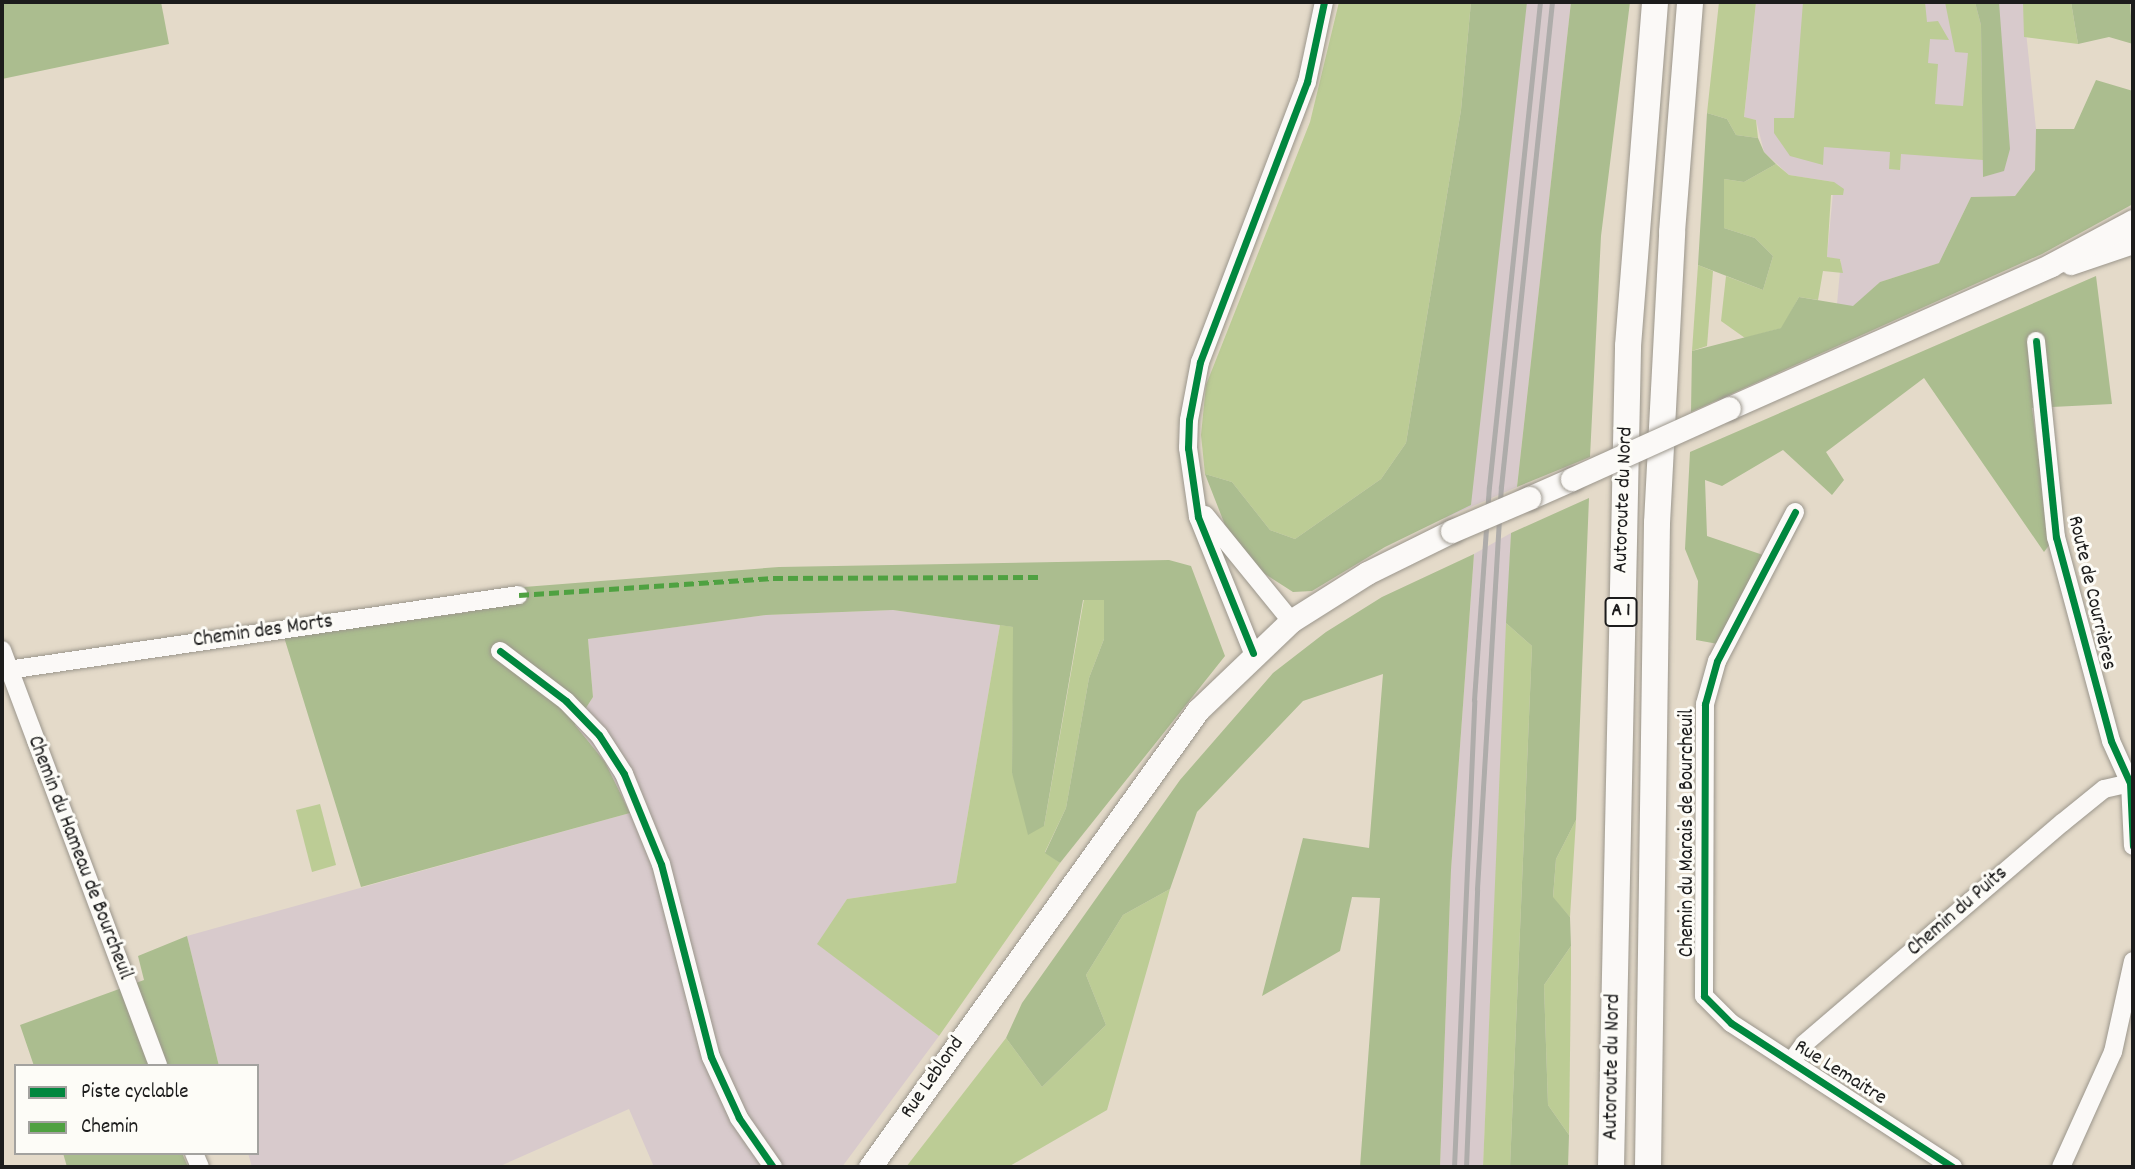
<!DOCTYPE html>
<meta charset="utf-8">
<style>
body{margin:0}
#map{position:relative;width:2135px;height:1169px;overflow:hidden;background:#e4dac9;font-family:Dekko,sans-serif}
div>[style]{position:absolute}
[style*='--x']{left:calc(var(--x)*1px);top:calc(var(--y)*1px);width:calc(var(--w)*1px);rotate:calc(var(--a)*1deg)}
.industrial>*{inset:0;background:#d8cacc}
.green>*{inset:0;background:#bccc95}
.forest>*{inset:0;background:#abbd8f}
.roads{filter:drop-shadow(0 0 2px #9b968c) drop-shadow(0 0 2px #9b968c)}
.minor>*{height:18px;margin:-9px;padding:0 9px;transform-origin:9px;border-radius:9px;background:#fbf9f7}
.major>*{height:23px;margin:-11.5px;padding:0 11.5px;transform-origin:11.5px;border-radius:11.5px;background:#fbf9f7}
.highway>*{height:26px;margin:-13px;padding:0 13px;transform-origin:13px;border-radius:13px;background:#fbf9f7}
.rail>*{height:5px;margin:-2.5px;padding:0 2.5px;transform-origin:2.5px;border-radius:2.5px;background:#aeacaa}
.bridges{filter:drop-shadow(0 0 2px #9b968c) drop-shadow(0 0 2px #9b968c)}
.major-bridge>*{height:23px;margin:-11.5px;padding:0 11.5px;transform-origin:11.5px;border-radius:11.5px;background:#fbf9f7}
.quiet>*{height:5px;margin-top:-2.5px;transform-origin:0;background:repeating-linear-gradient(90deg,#4fa141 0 10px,transparent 0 15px)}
.cycleway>*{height:7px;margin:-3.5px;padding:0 3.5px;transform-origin:3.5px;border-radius:3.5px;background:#00873e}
span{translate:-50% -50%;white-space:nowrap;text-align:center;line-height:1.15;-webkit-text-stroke:6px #fdfcf7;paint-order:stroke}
.shield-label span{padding:2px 5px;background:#fdfcf7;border:2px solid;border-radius:5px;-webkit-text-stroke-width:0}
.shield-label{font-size:19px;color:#1c1c1c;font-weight:700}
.street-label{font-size:21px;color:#1c1c1c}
.frame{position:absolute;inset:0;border:4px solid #1c1c1c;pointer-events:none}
.legend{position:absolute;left:14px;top:1064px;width:245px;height:91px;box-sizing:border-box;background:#fdfcf7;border:2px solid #a3a29f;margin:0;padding:9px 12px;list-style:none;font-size:21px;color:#1c1c1c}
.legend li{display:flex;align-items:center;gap:14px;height:35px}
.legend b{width:35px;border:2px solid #a3a29f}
</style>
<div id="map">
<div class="industrial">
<div style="clip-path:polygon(1498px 2px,1571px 2px,1517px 487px,1445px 518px)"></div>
<div style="clip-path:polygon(1756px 2px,2023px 2px,2036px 129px,2035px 170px,2015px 196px,1971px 197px,1939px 263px,1880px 282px,1853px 307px,1837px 304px,1841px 260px,1827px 257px,1834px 182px,1789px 175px,1764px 152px,1756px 120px,1744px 118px)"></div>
<div style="clip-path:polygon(1511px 533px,1483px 1167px,1440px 1167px,1451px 870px,1474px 554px)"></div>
<div style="clip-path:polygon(893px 610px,1000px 625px,956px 883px,847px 899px,818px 944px,939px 1036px,842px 1167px,654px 1167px,629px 1109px,498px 1167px,252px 1167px,248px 1153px,257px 1153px,257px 1066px,219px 1066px,187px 936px,630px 813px,605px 762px,575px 725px,593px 697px,588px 639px,766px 615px)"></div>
</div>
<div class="green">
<div style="clip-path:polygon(1339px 2px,1471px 2px,1461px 110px,1406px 443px,1381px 479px,1295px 539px,1270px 530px,1232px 482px,1205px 474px,1201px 435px,1206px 385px,1310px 122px)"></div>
<div style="clip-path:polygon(1719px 2px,1756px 2px,1744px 117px,1756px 120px,1758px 138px,1736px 135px,1727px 119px,1707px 113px)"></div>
<div style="clip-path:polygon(1803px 2px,1925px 2px,1927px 22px,1938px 21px,1949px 40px,1930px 39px,1928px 63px,1938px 64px,1935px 104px,1963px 106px,1968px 53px,1955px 52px,1945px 2px,1975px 2px,1981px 25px,1983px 160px,1901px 154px,1900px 170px,1889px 169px,1890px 152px,1824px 147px,1823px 165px,1790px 156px,1774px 133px,1774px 118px,1794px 118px)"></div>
<div style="clip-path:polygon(2023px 2px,2071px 2px,2078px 44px,2024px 37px)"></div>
<div style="clip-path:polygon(1776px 164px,1789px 175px,1834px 182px,1844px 189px,1843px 195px,1831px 195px,1827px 257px,1840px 259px,1843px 273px,1823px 271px,1818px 300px,1799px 297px,1782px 328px,1745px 338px,1721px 321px,1726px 276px,1763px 290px,1773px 256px,1755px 238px,1724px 228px,1724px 179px,1744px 182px)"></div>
<div style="clip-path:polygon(1698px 265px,1713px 271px,1707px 346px,1692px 351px)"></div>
<div style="clip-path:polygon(1084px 599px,1105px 600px,1104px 639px,1089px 678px,1066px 808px,1045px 852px,1060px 863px,939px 1036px,817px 944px,847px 899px,956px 883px,1000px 625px,1014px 627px,1012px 773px,1044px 826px)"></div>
<div style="clip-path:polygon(1506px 623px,1532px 646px,1510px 1167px,1483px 1167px)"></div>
<div style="clip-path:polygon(320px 804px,336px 865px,312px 872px,296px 810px)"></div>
<div style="clip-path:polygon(1576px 820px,1570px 917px,1553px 898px,1556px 859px)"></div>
<div style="clip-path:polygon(1170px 889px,1107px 1110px,1008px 1167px,906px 1167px,1006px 1038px,1042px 1087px,1106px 1025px,1086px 975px,1123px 915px)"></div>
<div style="clip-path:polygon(1571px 946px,1571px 973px,1569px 1135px,1548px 1105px,1544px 985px)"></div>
</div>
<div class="forest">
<div style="clip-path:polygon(2px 2px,161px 2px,169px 44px,2px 79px)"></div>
<div style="clip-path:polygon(1471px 2px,1527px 2px,1471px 505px,1385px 547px,1312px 591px,1293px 592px,1262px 572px,1225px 525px,1205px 474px,1232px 482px,1270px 530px,1295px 539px,1381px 479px,1406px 443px,1461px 110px)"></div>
<div style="clip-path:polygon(1571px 2px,1630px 2px,1601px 236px,1590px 457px,1517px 487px)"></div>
<div style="clip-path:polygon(1975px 2px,1999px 2px,2010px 149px,2004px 171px,1983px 177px,1981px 25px)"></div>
<div style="clip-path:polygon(2071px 2px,2130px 2px,2133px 44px,2109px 37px,2078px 44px)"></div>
<div style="clip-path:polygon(2096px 80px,2133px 91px,2133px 204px,2042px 254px,1691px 412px,1692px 351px,1781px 328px,1799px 297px,1853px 306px,1880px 282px,1939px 263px,1971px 197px,2015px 196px,2035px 170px,2036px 129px,2074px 129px)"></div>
<div style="clip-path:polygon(1707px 113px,1727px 119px,1736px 135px,1758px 138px,1764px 152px,1776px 164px,1744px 182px,1724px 179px,1724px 228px,1755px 238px,1773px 256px,1763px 290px,1698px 265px)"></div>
<div style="clip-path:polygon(2096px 276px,2112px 404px,2032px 408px,2050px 544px,2044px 552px,1924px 378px,1826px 452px,1844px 480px,1832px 495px,1783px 450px,1722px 486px,1705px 480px,1707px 536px,1763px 555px,1718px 644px,1696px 640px,1698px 581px,1685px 549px,1690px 452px)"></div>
<div style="clip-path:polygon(1589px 498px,1576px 820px,1556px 859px,1553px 897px,1570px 917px,1571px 946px,1544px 985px,1548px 1105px,1569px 1135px,1568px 1167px,1510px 1167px,1532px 646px,1506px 623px,1511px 533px)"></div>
<div style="clip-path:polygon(1474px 554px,1451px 870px,1440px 1167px,1360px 1167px,1380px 898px,1352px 897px,1340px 951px,1262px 996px,1303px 838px,1369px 848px,1383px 674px,1303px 701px,1197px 812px,1170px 889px,1123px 915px,1086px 975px,1106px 1025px,1042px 1087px,1006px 1038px,1022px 1003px,1180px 780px,1273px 673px,1326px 632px,1382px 597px)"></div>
<div style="clip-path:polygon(1169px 560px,1191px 566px,1225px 656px,1060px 863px,1045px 853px,1066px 808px,1089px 678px,1104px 639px,1104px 600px,1083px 600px,1044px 826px,1028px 835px,1012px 773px,1013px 627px,893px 610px,766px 615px,588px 639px,593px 697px,575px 725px,605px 762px,630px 813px,361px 887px,284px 637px,469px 612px,497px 589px,779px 567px)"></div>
<div style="clip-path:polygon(187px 936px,219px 1066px,34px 1066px,20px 1025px,144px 980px,138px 956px)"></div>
<div style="clip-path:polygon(63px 1153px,182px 1153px,188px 1167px,67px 1167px)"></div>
</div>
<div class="roads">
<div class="minor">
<div style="--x:2036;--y:341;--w:197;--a:84.2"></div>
<div style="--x:2056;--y:537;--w:211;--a:74.9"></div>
<div style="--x:2111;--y:741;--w:46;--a:65.7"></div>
<div style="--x:2130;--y:783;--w:63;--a:87.3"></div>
<div style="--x:1795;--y:512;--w:168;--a:117.6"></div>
<div style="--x:1717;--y:661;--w:45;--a:105.6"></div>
<div style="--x:1705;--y:704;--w:292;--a:90.2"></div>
<div style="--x:1704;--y:996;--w:38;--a:45"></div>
<div style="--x:1731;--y:1023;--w:265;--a:33"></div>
<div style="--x:1205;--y:515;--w:136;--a:50.9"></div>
<div style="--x:2;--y:650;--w:444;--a:69.4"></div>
<div style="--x:500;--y:651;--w:83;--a:37.1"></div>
<div style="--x:566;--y:701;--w:47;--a:45.9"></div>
<div style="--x:599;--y:735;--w:46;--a:57.3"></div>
<div style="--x:624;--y:774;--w:97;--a:67.7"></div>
<div style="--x:661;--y:864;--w:199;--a:75.5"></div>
<div style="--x:711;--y:1057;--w:67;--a:65.3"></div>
<div style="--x:739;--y:1118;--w:60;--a:55.2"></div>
<div style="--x:1253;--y:653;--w:147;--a:-112"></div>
<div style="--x:1198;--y:517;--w:70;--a:-98.2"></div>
<div style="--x:1188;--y:448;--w:28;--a:-88"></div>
<div style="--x:1189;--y:420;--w:59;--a:-79.3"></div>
<div style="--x:1200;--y:362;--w:300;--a:-69.1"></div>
<div style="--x:1307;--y:82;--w:82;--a:-78"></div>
<div style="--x:8;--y:670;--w:516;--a:-8.35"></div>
<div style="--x:1791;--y:1062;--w:22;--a:-54"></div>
<div style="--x:1804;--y:1044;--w:340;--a:-40.6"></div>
<div style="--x:2062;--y:823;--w:54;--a:-39"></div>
<div style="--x:2104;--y:789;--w:27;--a:-13"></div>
<div style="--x:194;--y:1153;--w:15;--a:67"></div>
<div style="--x:2061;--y:1167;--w:126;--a:-65.7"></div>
<div style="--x:2113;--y:1052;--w:93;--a:-77.6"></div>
</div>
<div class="major">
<div style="--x:2071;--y:263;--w:65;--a:-18.7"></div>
<div style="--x:1729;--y:408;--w:352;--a:-23.9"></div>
<div style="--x:2051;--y:265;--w:93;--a:-28.2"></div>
<div style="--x:1529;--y:498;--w:47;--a:-23.8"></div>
<div style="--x:870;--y:1167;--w:563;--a:-54.33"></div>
<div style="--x:1198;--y:710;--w:129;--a:-43.7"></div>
<div style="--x:1291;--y:621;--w:90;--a:-32.3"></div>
<div style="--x:1367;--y:573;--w:95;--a:-26.3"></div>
</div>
<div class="highway">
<div style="--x:1611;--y:1167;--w:821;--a:-88.81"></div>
<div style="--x:1628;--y:346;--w:345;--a:-85.5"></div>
<div style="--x:1648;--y:1167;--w:644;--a:-89.2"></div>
<div style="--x:1657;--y:523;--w:291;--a:-87"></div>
<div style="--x:1672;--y:232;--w:231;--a:-85.5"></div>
</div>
</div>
<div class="rail">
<div style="--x:1454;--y:1167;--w:467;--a:-87.5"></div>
<div style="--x:1474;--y:700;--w:214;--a:-86"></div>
<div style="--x:1489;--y:487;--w:488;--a:-84"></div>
<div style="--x:1466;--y:1167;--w:278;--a:-87.7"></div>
<div style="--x:1477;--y:889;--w:403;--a:-86.6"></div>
<div style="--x:1501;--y:487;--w:488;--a:-84"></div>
</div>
<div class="bridges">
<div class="major-bridge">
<div style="--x:1572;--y:479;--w:172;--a:-24.3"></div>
<div style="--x:1452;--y:531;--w:84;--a:-23.2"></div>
</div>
</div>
<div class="quiet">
<div style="--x:519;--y:595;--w:255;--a:-3.8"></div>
<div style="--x:773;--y:578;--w:267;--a:-0.2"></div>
</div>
<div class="cycleway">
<div style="--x:2036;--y:341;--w:197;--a:84.2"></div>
<div style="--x:2056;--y:537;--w:211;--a:74.9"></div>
<div style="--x:2111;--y:741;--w:46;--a:65.7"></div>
<div style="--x:2130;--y:783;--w:63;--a:87.3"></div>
<div style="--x:1795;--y:512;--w:168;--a:117.6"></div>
<div style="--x:1717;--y:661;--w:45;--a:105.6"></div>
<div style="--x:1705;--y:704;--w:292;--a:90.2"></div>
<div style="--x:1704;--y:996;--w:38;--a:45"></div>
<div style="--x:1731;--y:1023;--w:265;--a:33"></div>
<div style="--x:500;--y:651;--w:83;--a:37.1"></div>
<div style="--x:566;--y:701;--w:47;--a:45.9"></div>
<div style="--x:599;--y:735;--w:46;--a:57.3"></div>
<div style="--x:624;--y:774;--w:97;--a:67.7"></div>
<div style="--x:661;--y:864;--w:199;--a:75.5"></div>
<div style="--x:711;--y:1057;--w:67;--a:65.3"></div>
<div style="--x:739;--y:1118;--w:60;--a:55.2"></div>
<div style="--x:1253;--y:653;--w:147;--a:-112"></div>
<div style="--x:1198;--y:517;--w:70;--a:-98.2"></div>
<div style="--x:1188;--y:448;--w:28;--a:-88"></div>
<div style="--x:1189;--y:420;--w:59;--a:-79.3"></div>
<div style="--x:1200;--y:362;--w:300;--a:-69.1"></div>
<div style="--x:1307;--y:82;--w:82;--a:-78"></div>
</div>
<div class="shield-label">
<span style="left:1621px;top:612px">A 1</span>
</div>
<div class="street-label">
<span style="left:1624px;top:500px;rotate:-88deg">Autoroute du Nord</span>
<span style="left:2091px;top:593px;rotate:77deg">Route de Courrières</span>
<span style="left:263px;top:632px;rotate:-8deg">Chemin des Morts</span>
<span style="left:1688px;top:833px;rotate:-90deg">Chemin du Marais de Bourcheuil</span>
<span style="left:79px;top:858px;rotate:69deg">Chemin du Hameau de Bourcheuil</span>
<span style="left:1958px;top:912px;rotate:-41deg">Chemin du Puits</span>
<span style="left:1613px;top:1067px;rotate:-89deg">Autoroute du Nord</span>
<span style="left:1840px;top:1073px;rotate:32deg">Rue Lemaitre</span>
<span style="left:933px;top:1078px;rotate:-55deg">Rue Leblond</span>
</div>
<div class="frame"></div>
<ul class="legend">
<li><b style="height:9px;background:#00873e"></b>Piste cyclable</li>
<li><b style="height:9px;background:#4fa141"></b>Chemin</li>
</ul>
</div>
